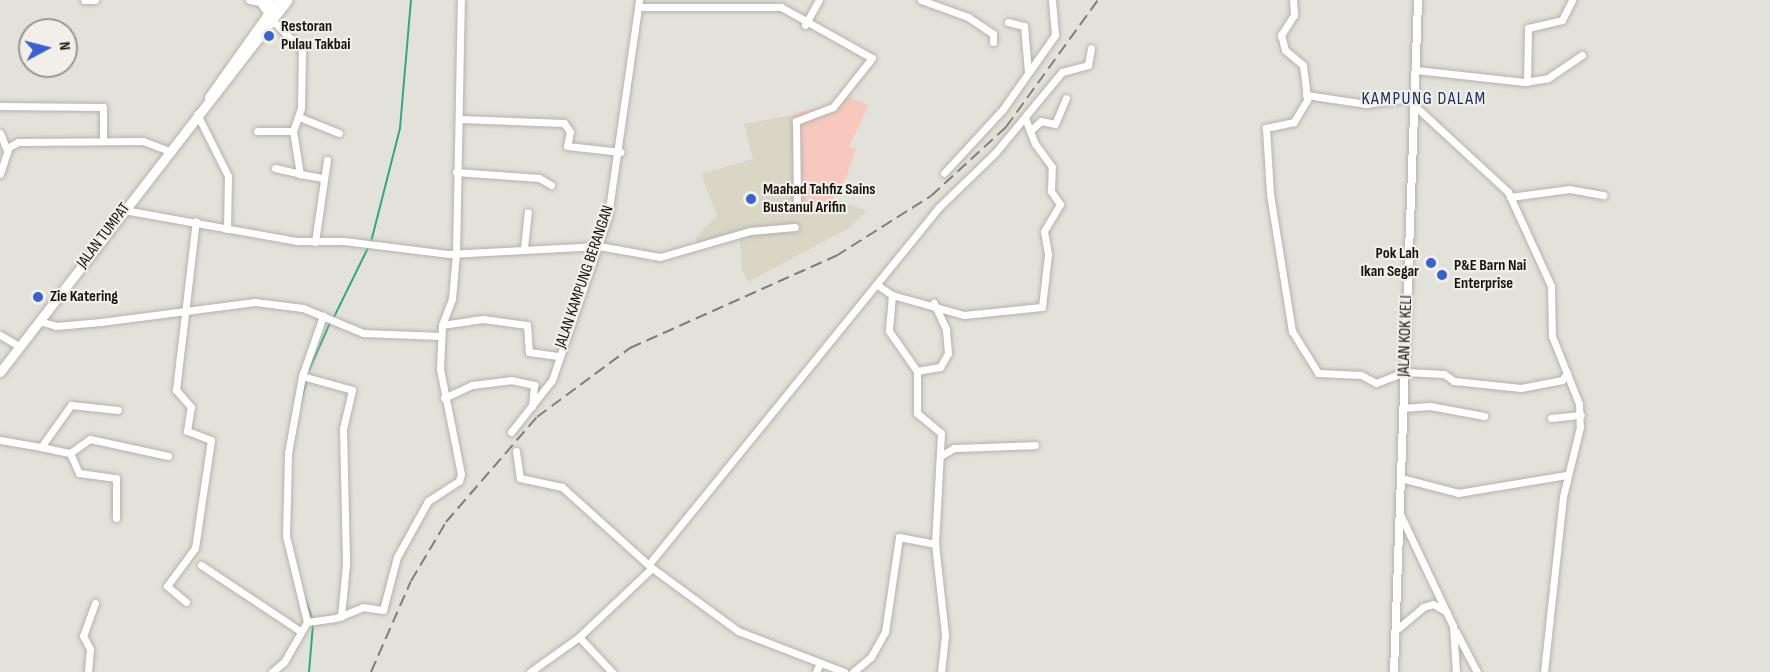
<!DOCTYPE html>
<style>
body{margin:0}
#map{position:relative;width:1770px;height:672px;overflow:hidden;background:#e3e2da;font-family:"Sofia Sans Condensed",sans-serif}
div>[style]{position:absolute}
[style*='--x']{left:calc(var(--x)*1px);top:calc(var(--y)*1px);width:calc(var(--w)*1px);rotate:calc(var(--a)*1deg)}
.built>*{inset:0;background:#d9d6c6}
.green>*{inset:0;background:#f8c8bd}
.stream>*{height:2px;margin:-1px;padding:0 1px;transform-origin:1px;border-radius:1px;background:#31a87f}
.roads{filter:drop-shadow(0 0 2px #b4b3ab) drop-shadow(0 0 2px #b4b3ab)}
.minor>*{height:7px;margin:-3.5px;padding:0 3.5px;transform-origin:3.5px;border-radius:3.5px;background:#fff}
.tertiary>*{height:8px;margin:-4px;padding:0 4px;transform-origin:4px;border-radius:4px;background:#fff}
.secondary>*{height:9px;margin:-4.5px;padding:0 4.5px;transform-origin:4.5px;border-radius:4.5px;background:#fff}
.rail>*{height:2px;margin-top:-1px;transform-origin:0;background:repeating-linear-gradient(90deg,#7f7e79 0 12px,transparent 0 18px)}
.dots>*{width:16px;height:16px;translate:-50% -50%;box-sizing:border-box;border:3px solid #f1efe7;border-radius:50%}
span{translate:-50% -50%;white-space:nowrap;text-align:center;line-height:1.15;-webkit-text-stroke:4.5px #f1efe7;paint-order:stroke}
.poi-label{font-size:16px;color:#161613;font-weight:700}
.left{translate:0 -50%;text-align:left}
.right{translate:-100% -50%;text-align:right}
.street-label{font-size:16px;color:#161613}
.neighbourhood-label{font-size:18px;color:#182e64;letter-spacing:1.5px}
.north{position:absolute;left:18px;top:18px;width:60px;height:60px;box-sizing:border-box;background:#f1efe7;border:2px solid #999892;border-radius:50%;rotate:83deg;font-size:16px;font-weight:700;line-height:24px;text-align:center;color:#161613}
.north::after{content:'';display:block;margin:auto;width:21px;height:27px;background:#3662d2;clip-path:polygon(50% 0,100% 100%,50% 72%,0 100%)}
</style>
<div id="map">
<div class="built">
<div style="clip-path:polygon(794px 115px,794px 209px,816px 210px,834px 198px,867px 211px,847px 229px,748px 282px,742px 270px,739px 232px,697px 243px,695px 237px,717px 216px,701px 174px,753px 159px,744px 124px)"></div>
</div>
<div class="green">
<div style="clip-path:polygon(841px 94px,869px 105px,849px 147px,856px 149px,847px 176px,834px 198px,816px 210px,794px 209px,794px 114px,831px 105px)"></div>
</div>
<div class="stream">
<div style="--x:371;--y:242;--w:118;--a:-75.7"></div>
<div style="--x:400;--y:128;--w:128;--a:-85.1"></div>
<div style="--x:334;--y:317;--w:77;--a:-63.8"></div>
<div style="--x:309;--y:370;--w:51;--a:-65.9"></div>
<div style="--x:298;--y:414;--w:33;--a:-76"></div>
<div style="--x:303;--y:593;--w:27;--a:70"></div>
<div style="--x:309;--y:672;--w:48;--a:-85.2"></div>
</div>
<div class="roads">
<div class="minor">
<div style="--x:921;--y:0;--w:50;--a:19.9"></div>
<div style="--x:968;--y:17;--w:30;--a:34"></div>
<div style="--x:993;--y:34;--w:8;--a:90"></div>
<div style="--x:1293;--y:0;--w:15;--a:86"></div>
<div style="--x:1294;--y:15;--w:24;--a:123"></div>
<div style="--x:1281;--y:35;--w:16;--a:75"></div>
<div style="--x:1285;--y:50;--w:23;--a:40"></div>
<div style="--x:1303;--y:65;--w:35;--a:83"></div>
<div style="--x:1307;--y:100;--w:26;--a:121"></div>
<div style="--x:1294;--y:122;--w:29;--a:168"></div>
<div style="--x:1266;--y:128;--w:66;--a:86.5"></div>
<div style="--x:1270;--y:194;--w:139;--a:80.9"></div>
<div style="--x:1292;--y:331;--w:49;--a:58.2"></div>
<div style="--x:1318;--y:373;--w:43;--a:2.7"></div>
<div style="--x:1361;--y:375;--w:17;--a:28"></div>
<div style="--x:1376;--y:383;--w:31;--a:-21"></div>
<div style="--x:1405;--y:372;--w:39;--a:3"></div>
<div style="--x:1444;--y:374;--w:12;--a:35"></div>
<div style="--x:1454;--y:381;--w:67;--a:6"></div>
<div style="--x:1521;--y:388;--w:42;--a:-11"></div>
<div style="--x:1562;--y:380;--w:9;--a:-54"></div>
<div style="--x:638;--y:7;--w:143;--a:0"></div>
<div style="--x:781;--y:7;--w:104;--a:29.3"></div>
<div style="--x:872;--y:58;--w:63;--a:128.5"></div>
<div style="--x:833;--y:107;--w:40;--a:159"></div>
<div style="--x:796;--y:121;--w:86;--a:89.3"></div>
<div style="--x:274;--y:22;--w:40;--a:45"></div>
<div style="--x:302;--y:50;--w:58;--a:91"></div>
<div style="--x:301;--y:108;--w:24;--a:109"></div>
<div style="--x:293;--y:131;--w:44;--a:80.8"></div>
<div style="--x:300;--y:174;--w:23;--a:10"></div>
<div style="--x:1008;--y:22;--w:16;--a:14"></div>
<div style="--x:1024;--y:26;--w:46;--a:85"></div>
<div style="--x:805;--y:25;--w:29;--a:-61"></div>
<div style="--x:1416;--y:70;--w:109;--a:6.3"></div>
<div style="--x:1524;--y:82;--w:24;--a:-9"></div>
<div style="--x:1548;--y:78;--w:41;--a:-34.1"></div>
<div style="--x:1527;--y:82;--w:54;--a:-88.9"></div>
<div style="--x:1528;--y:28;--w:35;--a:-13"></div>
<div style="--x:1562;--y:20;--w:22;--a:-63"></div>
<div style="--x:1306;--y:95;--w:61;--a:8.5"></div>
<div style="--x:1366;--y:104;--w:50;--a:-8"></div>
<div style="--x:0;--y:106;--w:103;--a:0.6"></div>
<div style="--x:103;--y:107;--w:33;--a:90"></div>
<div style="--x:1416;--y:107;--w:125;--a:42.7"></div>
<div style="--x:1508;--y:192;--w:103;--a:65.4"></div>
<div style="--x:1551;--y:286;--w:50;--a:88.9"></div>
<div style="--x:1552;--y:336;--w:73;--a:68.3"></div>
<div style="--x:1579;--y:404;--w:23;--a:88"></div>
<div style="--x:1580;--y:427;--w:72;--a:103.7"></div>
<div style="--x:1563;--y:497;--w:176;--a:96.2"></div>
<div style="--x:197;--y:114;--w:69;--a:63.4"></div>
<div style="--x:228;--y:176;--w:53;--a:91.1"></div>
<div style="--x:299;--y:117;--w:43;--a:21.8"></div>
<div style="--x:460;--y:119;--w:104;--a:2.2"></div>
<div style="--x:564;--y:123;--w:11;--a:56"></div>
<div style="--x:570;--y:132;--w:14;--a:102"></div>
<div style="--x:567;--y:146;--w:54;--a:6.3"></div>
<div style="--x:1031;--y:130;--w:13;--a:-42"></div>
<div style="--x:1041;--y:121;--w:14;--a:12"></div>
<div style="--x:1055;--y:124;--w:28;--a:-67"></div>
<div style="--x:257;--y:131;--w:36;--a:0"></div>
<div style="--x:0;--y:133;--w:18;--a:68"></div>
<div style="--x:275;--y:168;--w:26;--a:13"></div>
<div style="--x:456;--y:172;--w:83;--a:4.1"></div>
<div style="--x:539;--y:178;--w:14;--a:30"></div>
<div style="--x:944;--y:173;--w:87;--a:-47.3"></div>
<div style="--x:1003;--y:109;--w:90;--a:-54.9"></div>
<div style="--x:1055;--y:35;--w:35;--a:-95"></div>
<div style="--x:0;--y:174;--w:28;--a:-72"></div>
<div style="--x:9;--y:147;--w:10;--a:-29"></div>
<div style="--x:18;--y:142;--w:125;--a:-0.5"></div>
<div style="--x:143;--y:141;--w:28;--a:21"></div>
<div style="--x:1510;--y:197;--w:60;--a:-7.7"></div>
<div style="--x:1569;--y:189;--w:35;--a:10"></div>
<div style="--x:124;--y:210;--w:176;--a:10.2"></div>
<div style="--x:297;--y:241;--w:47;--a:0"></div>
<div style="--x:344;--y:241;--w:106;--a:7.1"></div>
<div style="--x:449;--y:254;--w:150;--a:-3.1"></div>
<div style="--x:599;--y:246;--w:62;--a:10.2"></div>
<div style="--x:660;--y:257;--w:94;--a:-16.1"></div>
<div style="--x:750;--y:231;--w:45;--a:-5.1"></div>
<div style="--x:315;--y:242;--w:83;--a:-81.7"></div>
<div style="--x:524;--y:248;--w:36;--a:-84"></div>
<div style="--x:879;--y:286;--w:16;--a:35"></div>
<div style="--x:892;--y:295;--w:75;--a:15.5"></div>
<div style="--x:964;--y:315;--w:78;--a:-5.9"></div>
<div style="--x:1042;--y:307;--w:53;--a:-83.5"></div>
<div style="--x:1048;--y:254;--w:23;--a:-100"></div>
<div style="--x:1044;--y:231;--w:31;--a:-59"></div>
<div style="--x:1060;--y:204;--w:16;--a:-125"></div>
<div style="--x:1051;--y:191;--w:24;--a:-88"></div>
<div style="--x:1052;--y:167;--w:29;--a:-126"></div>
<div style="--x:1035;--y:144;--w:28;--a:-111"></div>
<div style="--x:892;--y:295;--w:36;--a:95"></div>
<div style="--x:889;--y:331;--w:49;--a:55"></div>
<div style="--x:917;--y:371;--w:42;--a:90"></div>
<div style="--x:917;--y:413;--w:31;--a:40"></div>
<div style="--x:941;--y:433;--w:111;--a:93.1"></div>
<div style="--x:935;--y:544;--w:92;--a:83.7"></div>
<div style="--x:945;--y:635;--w:37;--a:96"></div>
<div style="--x:39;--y:321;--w:18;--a:16"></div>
<div style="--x:56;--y:326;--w:45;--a:-5.1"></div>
<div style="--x:101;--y:322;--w:155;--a:-7.4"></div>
<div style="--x:255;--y:302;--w:48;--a:7.1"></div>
<div style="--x:303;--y:308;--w:65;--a:22.6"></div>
<div style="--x:363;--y:333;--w:78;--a:2.2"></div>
<div style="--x:442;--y:325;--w:41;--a:-8.3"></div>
<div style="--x:483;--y:319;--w:44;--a:7.8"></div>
<div style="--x:527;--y:325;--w:27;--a:86"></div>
<div style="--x:529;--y:352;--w:29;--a:8"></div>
<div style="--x:0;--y:335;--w:22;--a:30"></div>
<div style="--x:917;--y:371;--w:23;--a:-10"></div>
<div style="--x:940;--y:367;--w:16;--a:-60"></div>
<div style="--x:948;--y:353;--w:24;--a:-95"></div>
<div style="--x:946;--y:329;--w:29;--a:-115"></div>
<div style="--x:302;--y:376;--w:52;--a:15.6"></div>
<div style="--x:352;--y:390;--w:39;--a:103"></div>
<div style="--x:343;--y:428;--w:136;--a:88.7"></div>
<div style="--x:346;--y:564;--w:53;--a:95.4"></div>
<div style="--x:444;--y:398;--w:31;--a:-25"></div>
<div style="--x:472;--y:385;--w:39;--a:-7"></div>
<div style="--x:511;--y:380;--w:24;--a:12"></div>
<div style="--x:534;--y:385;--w:21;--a:95"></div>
<div style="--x:1402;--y:408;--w:28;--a:-4"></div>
<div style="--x:1430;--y:406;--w:55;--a:10.5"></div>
<div style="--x:1551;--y:418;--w:30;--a:-6"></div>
<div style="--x:511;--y:432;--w:66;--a:-51.7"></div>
<div style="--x:552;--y:380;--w:173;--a:-71.1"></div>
<div style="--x:608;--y:216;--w:218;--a:-81.8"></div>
<div style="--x:0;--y:440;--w:42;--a:9.7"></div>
<div style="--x:41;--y:447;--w:52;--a:-54.5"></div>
<div style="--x:71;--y:405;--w:47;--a:6.1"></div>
<div style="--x:41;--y:447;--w:30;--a:12"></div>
<div style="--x:70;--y:453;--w:24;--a:-35"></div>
<div style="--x:90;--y:439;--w:80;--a:12.3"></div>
<div style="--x:516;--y:451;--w:27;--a:82"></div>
<div style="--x:520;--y:478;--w:43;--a:12.1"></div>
<div style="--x:562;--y:487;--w:121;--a:42"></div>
<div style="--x:652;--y:568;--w:107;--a:36.2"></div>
<div style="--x:738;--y:631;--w:114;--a:21.1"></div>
<div style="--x:70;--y:453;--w:22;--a:66"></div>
<div style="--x:79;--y:473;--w:37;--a:8"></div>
<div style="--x:116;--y:478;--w:40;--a:90"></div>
<div style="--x:942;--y:455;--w:14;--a:-30"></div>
<div style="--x:954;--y:448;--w:81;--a:-2.1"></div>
<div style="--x:1401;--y:478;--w:59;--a:14.7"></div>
<div style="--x:1458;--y:493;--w:110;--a:-9.4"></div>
<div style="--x:1400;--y:514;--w:124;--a:64.7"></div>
<div style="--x:1453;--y:626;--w:46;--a:86.3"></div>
<div style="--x:649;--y:564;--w:459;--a:-50.9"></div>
<div style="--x:938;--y:208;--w:79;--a:-44"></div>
<div style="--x:995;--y:153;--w:105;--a:-50.4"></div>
<div style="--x:1062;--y:72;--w:27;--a:-15"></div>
<div style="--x:1088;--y:65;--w:17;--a:-80"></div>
<div style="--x:201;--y:565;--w:118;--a:33.6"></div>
<div style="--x:186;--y:602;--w:25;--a:-140"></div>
<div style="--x:167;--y:586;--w:47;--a:-53.6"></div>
<div style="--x:195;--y:548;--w:109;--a:-81.6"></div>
<div style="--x:211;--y:440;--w:26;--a:-159"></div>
<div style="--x:187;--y:431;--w:24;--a:-81"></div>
<div style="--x:191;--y:407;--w:23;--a:-131"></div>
<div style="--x:176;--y:390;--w:170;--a:-83.3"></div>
<div style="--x:307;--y:622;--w:89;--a:-103.7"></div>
<div style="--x:286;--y:536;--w:83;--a:-88.6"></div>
<div style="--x:288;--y:453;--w:78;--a:-79.7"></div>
<div style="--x:302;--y:376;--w:64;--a:-70.7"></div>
<div style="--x:1396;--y:630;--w:35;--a:-40"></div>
<div style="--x:1423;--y:607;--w:10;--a:-17"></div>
<div style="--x:1433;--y:604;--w:16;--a:30"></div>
<div style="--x:1456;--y:632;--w:45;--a:62.3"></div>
<div style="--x:579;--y:637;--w:48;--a:46.7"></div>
<div style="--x:88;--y:672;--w:23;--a:-85"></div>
<div style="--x:90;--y:649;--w:15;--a:-118"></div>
<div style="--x:83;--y:636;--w:35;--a:-70"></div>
<div style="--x:272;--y:672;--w:16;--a:-40"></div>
<div style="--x:284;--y:662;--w:46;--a:-60.1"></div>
<div style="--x:307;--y:622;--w:29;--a:-8"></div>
<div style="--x:336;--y:618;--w:29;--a:-22"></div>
<div style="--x:363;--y:607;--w:20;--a:9"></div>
<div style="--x:383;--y:610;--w:55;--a:-75.2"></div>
<div style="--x:397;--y:557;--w:64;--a:-61"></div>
<div style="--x:428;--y:501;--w:37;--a:-33"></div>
<div style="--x:459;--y:481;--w:7;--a:-74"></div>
<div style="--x:461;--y:474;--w:107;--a:-101.3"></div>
<div style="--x:440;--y:369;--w:44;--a:-87.4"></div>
<div style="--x:442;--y:325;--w:28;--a:-69"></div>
<div style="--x:452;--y:299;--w:46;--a:-85"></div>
<div style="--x:456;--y:253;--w:253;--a:-88.9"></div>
<div style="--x:530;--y:672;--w:60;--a:-35.5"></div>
<div style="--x:579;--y:637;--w:100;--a:-43.4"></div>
<div style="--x:816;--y:672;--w:10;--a:-66"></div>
<div style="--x:853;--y:672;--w:23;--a:-40"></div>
<div style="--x:871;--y:657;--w:29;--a:-61"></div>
<div style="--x:885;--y:632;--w:96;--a:-81.6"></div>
<div style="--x:899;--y:537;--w:37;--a:11"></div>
</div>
<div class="tertiary">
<div style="--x:85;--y:0;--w:10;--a:0"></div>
<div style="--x:250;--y:0;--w:32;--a:11"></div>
<div style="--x:1394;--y:672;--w:672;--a:-87.95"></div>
</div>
<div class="secondary">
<div style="--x:261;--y:2;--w:12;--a:55"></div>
<div style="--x:209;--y:97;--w:119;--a:-54.6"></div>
<div style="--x:0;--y:372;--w:470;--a:-52.3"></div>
</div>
</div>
<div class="rail">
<div style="--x:371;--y:672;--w:99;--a:-66.3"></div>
<div style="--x:411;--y:581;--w:69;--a:-59.3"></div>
<div style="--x:446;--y:522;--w:139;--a:-49.1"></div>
<div style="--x:537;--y:417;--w:116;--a:-36.6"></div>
<div style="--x:630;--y:348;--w:226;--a:-24.1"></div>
<div style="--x:836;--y:256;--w:112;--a:-32.3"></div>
<div style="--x:931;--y:196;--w:102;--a:-42.6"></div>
<div style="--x:1006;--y:127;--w:157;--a:-54.1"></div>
</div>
<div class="dots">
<div style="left:269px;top:36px;background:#3662d2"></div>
<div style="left:751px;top:199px;background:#3662d2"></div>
<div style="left:1431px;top:263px;background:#3662d2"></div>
<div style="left:1442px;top:275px;background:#3662d2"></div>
<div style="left:38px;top:297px;background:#3662d2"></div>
</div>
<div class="poi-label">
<span class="left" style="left:281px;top:36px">Restoran<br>Pulau Takbai</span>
<span class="left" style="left:763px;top:199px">Maahad Tahfiz Sains<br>Bustanul Arifin</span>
<span class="right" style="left:1419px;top:263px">Pok Lah<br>Ikan Segar</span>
<span class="left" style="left:1454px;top:275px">P&amp;E Barn Nai<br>Enterprise</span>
<span class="left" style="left:50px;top:297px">Zie Katering</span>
</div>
<div class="street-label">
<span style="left:104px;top:236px;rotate:-53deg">JALAN TUMPAT</span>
<span style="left:585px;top:277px;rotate:-71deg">JALAN KAMPUNG BERANGAN</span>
<span style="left:1406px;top:336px;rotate:-88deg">JALAN KOK KELI</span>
</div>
<div class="neighbourhood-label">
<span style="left:1424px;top:99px">KAMPUNG DALAM</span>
</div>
<div class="north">N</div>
</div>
